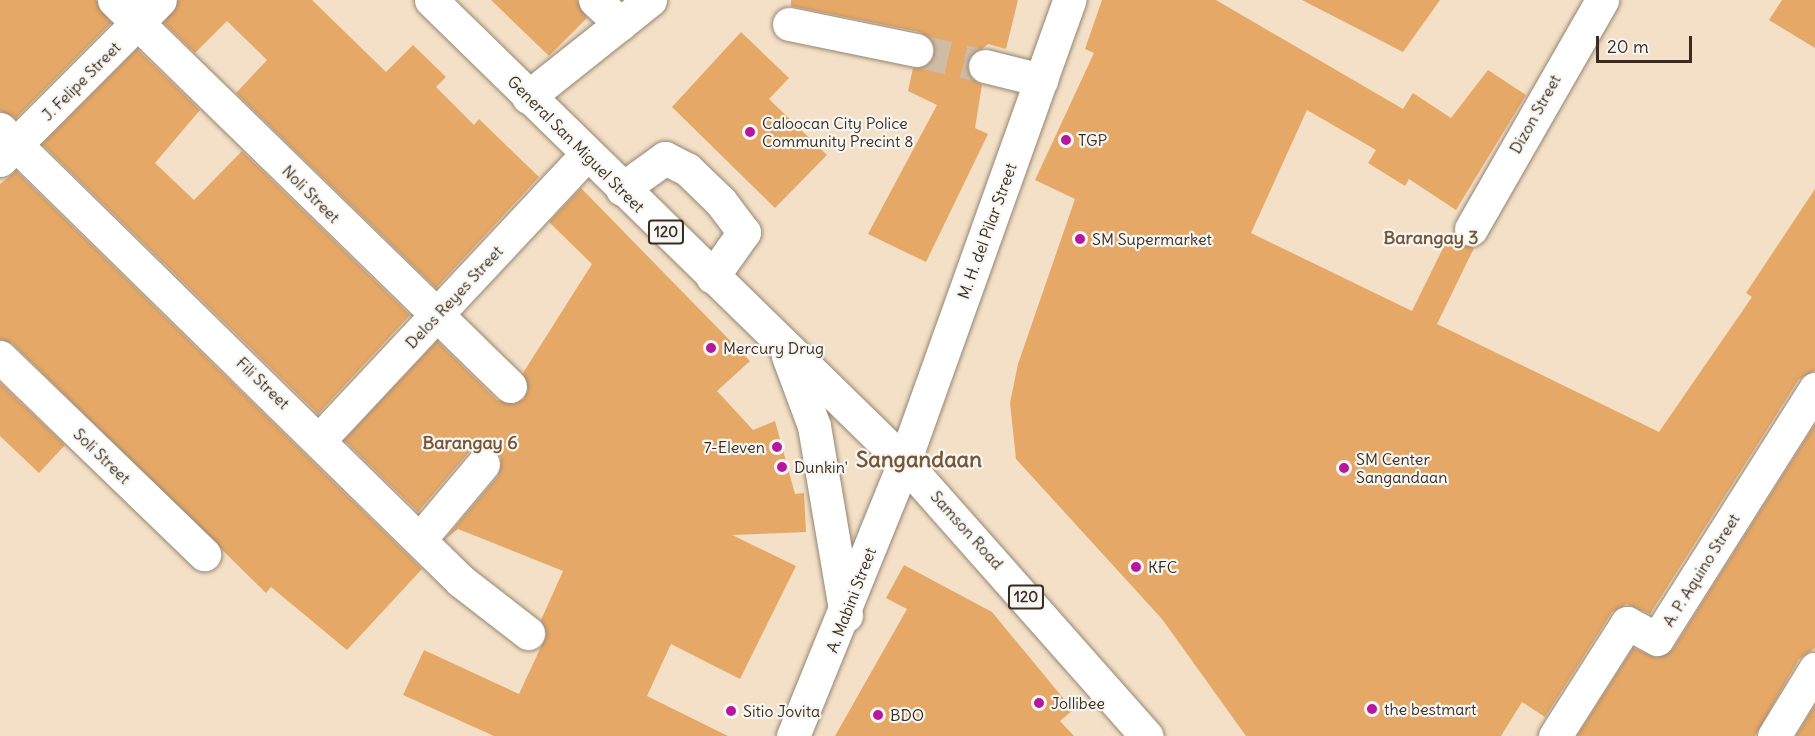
<!DOCTYPE html>
<style>
body{margin:0}
#map{position:relative;width:1815px;height:736px;overflow:hidden;background:#f3e0c7;font-family:Delius,sans-serif}
div>[style]{position:absolute}
[style*='--x']{left:calc(var(--x)*1px);top:calc(var(--y)*1px);width:calc(var(--w)*1px);rotate:calc(var(--a)*1deg)}
.building>*{inset:0;background:#e6a867}
.minor-tunnel>*{height:33px;margin-top:-16.5px;transform-origin:0;background:repeating-linear-gradient(90deg,#cebca5 0 33px,transparent 0 49px)}
.roads{filter:drop-shadow(0 0 2px #978572) drop-shadow(0 0 2px #978572)}
.minor>*{height:33px;margin:-16.5px;padding:0 16.5px;transform-origin:16.5px;border-radius:16.5px;background:#fff}
.major>*{height:33px;margin:-16.5px;padding:0 16.5px;transform-origin:16.5px;border-radius:16.5px;background:#fff}
.highway>*{height:33px;margin:-16.5px;padding:0 16.5px;transform-origin:16.5px;border-radius:16.5px;background:#fff}
.dots>*{width:16px;height:16px;translate:-50% -50%;box-sizing:border-box;border:3px solid #f6f6f2;border-radius:50%}
span{translate:-50% -50%;white-space:nowrap;text-align:center;line-height:1.15;-webkit-text-stroke:4.5px #f6f6f2;paint-order:stroke}
.shield-label span{padding:2px 4px;background:#f6f6f2;border:2px solid;border-radius:4px;-webkit-text-stroke-width:0}
.shield-label{font-size:15px;color:#3b2a1e;font-weight:700}
.street-label{font-size:16px;color:#3b2a1e}
.poi-label{font-size:16px;color:#3b2a1e}
.left{translate:0 -50%;text-align:left}
.right{translate:-100% -50%;text-align:right}
.neighbourhood-label{font-size:18px;color:#775638;font-weight:700}
.district-label{font-size:22px;color:#775638;font-weight:700}
.scale{position:absolute;left:1596px;top:36px;width:96px;height:27px;box-sizing:border-box;border:3px solid #3b2a1e;border-top:0;padding-left:8px;font-size:18px;line-height:21px;white-space:nowrap;color:#3b2a1e;-webkit-text-stroke:4px #f6f6f2;paint-order:stroke}
</style>
<div id="map">
<div class="building">
<div style="clip-path:polygon(0 0,96px 0,111px 23px,16px 118px,0 111px)"></div>
<div style="clip-path:polygon(178px 0,312px 0,386px 72px,413px 45px,446px 77px,436px 87px,474px 125px,479px 119px,539px 177px,436px 288px,236px 93px,267px 60px,227px 21px,195px 53px,164px 23px)"></div>
<div style="clip-path:polygon(491px 0,577px 0,587px 18px,549px 56px)"></div>
<div style="clip-path:polygon(791px 0,1018px 0,1006px 49px,988px 44px,967px 61px,972px 79px,982px 85px,975px 128px,988px 134px,926px 262px,868px 234px,937px 105px,908px 91px,913px 68px,930px 62px,934px 44px,920px 32px,791px 6px)"></div>
<div style="clip-path:polygon(1102px 0,1216px 0,1403px 109px,1413px 93px,1451px 118px,1488px 70px,1526px 95px,1456px 210px,1409px 179px,1405px 186px,1368px 163px,1376px 150px,1307px 110px,1251px 233px,1412px 311px,1449px 236px,1474px 248px,1437px 324px,1659px 432px,1752px 297px,1746px 293px,1815px 189px,1815px 370px,1799px 379px,1650px 614px,1627px 604px,1612px 612px,1545px 717px,1522px 702px,1501px 736px,1246px 736px,1162px 619px,1016px 459px,1010px 403px,1018px 364px,1075px 199px,1035px 180px,1094px 53px,1085px 49px)"></div>
<div style="clip-path:polygon(1302px 0,1440px 0,1403px 52px)"></div>
<div style="clip-path:polygon(1782px 0,1815px 0,1815px 48px,1769px 20px)"></div>
<div style="clip-path:polygon(741px 32px,789px 78px,769px 99px,827px 155px,775px 208px,672px 107px)"></div>
<div style="clip-path:polygon(137px 49px,200px 110px,155px 163px,194px 200px,242px 151px,410px 315px,318px 414px,42px 144px)"></div>
<div style="clip-path:polygon(16px 171px,422px 569px,347px 650px,271px 587px,266px 593px,13px 344px,0 339px,0 184px)"></div>
<div style="clip-path:polygon(581px 188px,750px 361px,717px 391px,753px 430px,775px 421px,795px 494px,804px 493px,806px 532px,732px 535px,796px 566px,740px 679px,671px 644px,647px 696px,728px 736px,494px 736px,403px 695px,424px 650px,519px 694px,546px 636px,541px 620px,563px 571px,458px 529px,445px 539px,498px 476px,501px 458px,495px 449px,477px 446px,469px 452px,418px 512px,344px 440px,437px 341px,497px 400px,514px 404px,524px 399px,528px 390px,523px 373px,592px 264px,549px 222px)"></div>
<div style="clip-path:polygon(0 383px,65px 445px,39px 473px,0 436px)"></div>
<div style="clip-path:polygon(1815px 424px,1815px 648px,1799px 659px,1755px 736px,1577px 736px,1633px 648px,1657px 658px,1673px 649px)"></div>
<div style="clip-path:polygon(904px 565px,992px 612px,1073px 710px,1060px 721px,1074px 736px,835px 736px,907px 609px,886px 598px)"></div>
<div style="clip-path:polygon(1815px 705px,1815px 736px,1796px 736px)"></div>
</div>
<div class="minor-tunnel">
<div style="--x:916;--y:50;--w:71;--a:13.1"></div>
</div>
<div class="roads">
<div class="minor">
<div style="--x:114;--y:0;--w:553;--a:44.27"></div>
<div style="--x:595;--y:0;--w:35;--a:43"></div>
<div style="--x:789;--y:24;--w:130;--a:11.6"></div>
<div style="--x:985;--y:66;--w:58;--a:14"></div>
<div style="--x:528;--y:97;--w:156;--a:-38.5"></div>
<div style="--x:0;--y:129;--w:646;--a:44.44"></div>
<div style="--x:461;--y:581;--w:85;--a:37.8"></div>
<div style="--x:0;--y:160;--w:226;--a:-45"></div>
<div style="--x:622;--y:189;--w:53;--a:-35.8"></div>
<div style="--x:665;--y:158;--w:25;--a:27"></div>
<div style="--x:687;--y:169;--w:47;--a:44.1"></div>
<div style="--x:721;--y:202;--w:38;--a:53"></div>
<div style="--x:744;--y:232;--w:55;--a:125.4"></div>
<div style="--x:1471;--y:229;--w:264;--a:-60.2"></div>
<div style="--x:0;--y:357;--w:284;--a:44"></div>
<div style="--x:321;--y:438;--w:388;--a:-46.9"></div>
<div style="--x:420;--y:539;--w:98;--a:-50"></div>
<div style="--x:1555;--y:736;--w:134;--a:-57.5"></div>
<div style="--x:1627;--y:623;--w:34;--a:28"></div>
<div style="--x:1657;--y:639;--w:296;--a:-57.7"></div>
<div style="--x:1774;--y:736;--w:79;--a:-58.5"></div>
</div>
<div class="major">
<div style="--x:793;--y:736;--w:296;--a:-67.9"></div>
<div style="--x:904;--y:462;--w:491;--a:-70.3"></div>
</div>
<div class="highway">
<div style="--x:431;--y:0;--w:661;--a:44.33"></div>
<div style="--x:904;--y:462;--w:366;--a:48.5"></div>
<div style="--x:788;--y:356;--w:75;--a:69.6"></div>
<div style="--x:814;--y:426;--w:192;--a:80.4"></div>
</div>
</div>
<div class="dots">
<div style="left:750px;top:132px;background:#b5179e"></div>
<div style="left:1066px;top:140px;background:#b5179e"></div>
<div style="left:1080px;top:239px;background:#b5179e"></div>
<div style="left:711px;top:348px;background:#b5179e"></div>
<div style="left:777px;top:447px;background:#b5179e"></div>
<div style="left:782px;top:467px;background:#b5179e"></div>
<div style="left:1344px;top:468px;background:#b5179e"></div>
<div style="left:1136px;top:567px;background:#b5179e"></div>
<div style="left:1039px;top:703px;background:#b5179e"></div>
<div style="left:1372px;top:709px;background:#b5179e"></div>
<div style="left:731px;top:711px;background:#b5179e"></div>
<div style="left:878px;top:715px;background:#b5179e"></div>
</div>
<div class="shield-label">
<span style="left:666px;top:232px">120</span>
<span style="left:1026px;top:597px">120</span>
</div>
<div class="street-label">
<span style="left:81px;top:81px;rotate:-45deg">J. Felipe Street</span>
<span style="left:1535px;top:114px;rotate:-61deg">Dizon Street</span>
<span style="left:576px;top:144px;rotate:45deg">General San Miguel Street</span>
<span style="left:311px;top:194px;rotate:45deg">Noli Street</span>
<span style="left:987px;top:231px;rotate:-70deg">M. H. del Pilar Street</span>
<span style="left:454px;top:297px;rotate:-47deg">Delos Reyes Street</span>
<span style="left:263px;top:383px;rotate:44deg">Fili Street</span>
<span style="left:102px;top:456px;rotate:44deg">Soli Street</span>
<span style="left:967px;top:530px;rotate:48deg">Samson Road</span>
<span style="left:1701px;top:570px;rotate:-58deg">A. P. Aquino Street</span>
<span style="left:851px;top:600px;rotate:-69deg">A. Mabini Street</span>
</div>
<div class="poi-label">
<span class="left" style="left:762px;top:132px">Caloocan City Police<br>Community Precint 8</span>
<span class="left" style="left:1078px;top:140px">TGP</span>
<span class="left" style="left:1092px;top:239px">SM Supermarket</span>
<span class="left" style="left:723px;top:348px">Mercury Drug</span>
<span class="right" style="left:765px;top:447px">7-Eleven</span>
<span class="left" style="left:1356px;top:468px">SM Center<br>Sangandaan</span>
<span class="left" style="left:794px;top:467px">Dunkin'</span>
<span class="left" style="left:1148px;top:567px">KFC</span>
<span class="left" style="left:1051px;top:703px">Jollibee</span>
<span class="left" style="left:1384px;top:709px">the bestmart</span>
<span class="left" style="left:743px;top:711px">Sitio Jovita</span>
<span class="left" style="left:890px;top:715px">BDO</span>
</div>
<div class="neighbourhood-label">
<span style="left:1431px;top:238px">Barangay 3</span>
<span style="left:470px;top:443px">Barangay 6</span>
</div>
<div class="district-label">
<span style="left:919px;top:460px">Sangandaan</span>
</div>
<div class="scale">20 m</div>
</div>
